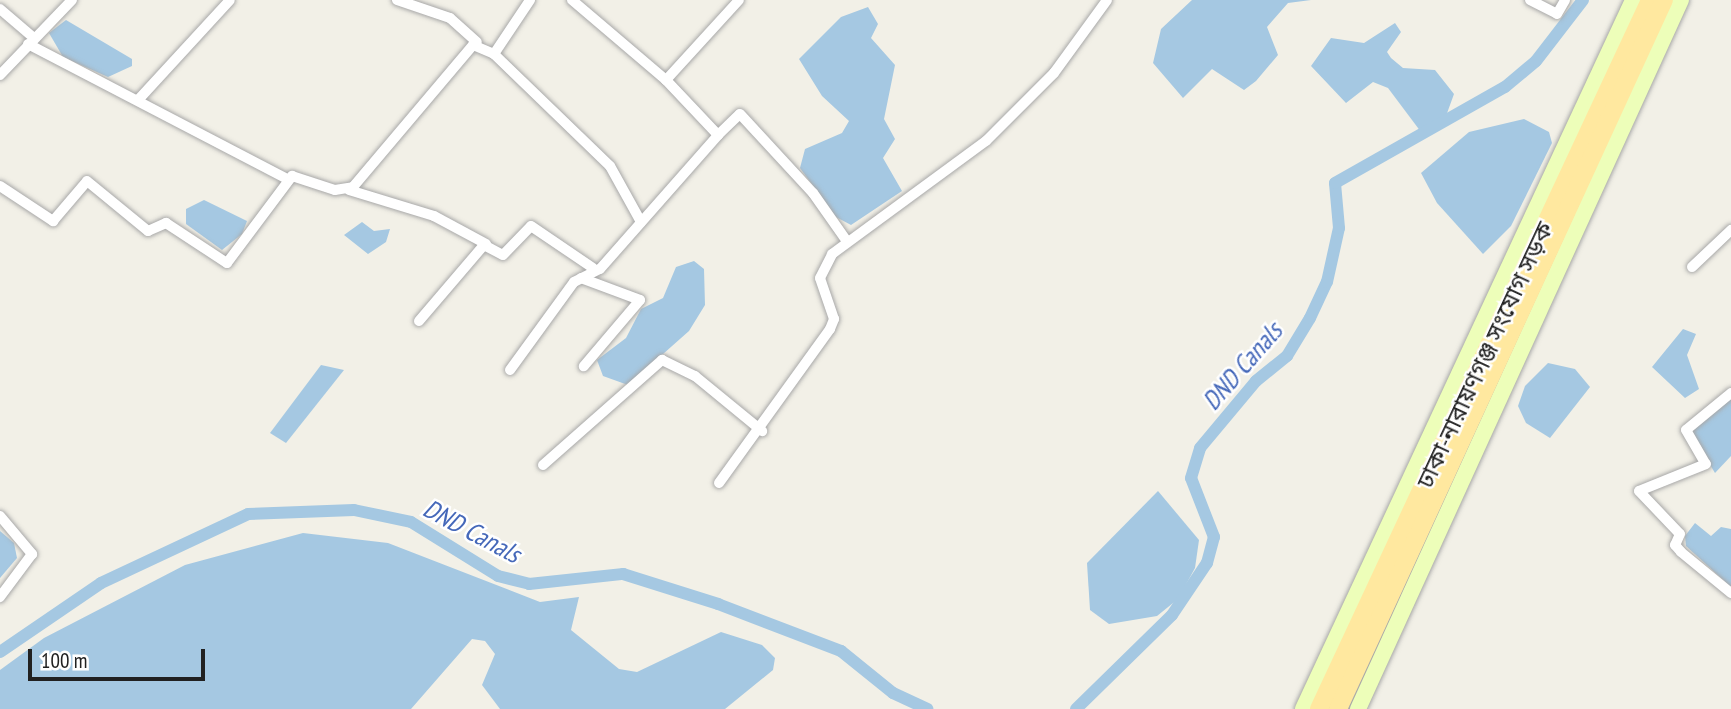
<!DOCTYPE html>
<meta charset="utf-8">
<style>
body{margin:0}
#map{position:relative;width:1731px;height:709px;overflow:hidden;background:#f2f0e7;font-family:"PT Sans Narrow","Noto Sans Bengali",sans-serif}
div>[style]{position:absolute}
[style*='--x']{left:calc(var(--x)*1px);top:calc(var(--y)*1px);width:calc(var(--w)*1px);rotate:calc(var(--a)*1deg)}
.water>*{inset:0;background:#a5c8e2}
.canal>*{height:12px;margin:-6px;padding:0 6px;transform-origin:6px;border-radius:6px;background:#a5c8e2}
.roads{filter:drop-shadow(0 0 2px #a8a8a8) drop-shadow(0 0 2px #a8a8a8)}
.street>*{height:10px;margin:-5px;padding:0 5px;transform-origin:5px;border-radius:5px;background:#fff}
.secondary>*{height:16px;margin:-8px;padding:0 8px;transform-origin:8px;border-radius:8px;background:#edfeb9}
.primary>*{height:18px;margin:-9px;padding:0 9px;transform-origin:9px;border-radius:9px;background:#ffe89f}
span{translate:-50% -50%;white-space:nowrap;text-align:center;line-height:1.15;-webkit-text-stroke:5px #fff;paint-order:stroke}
.street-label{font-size:24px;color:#212121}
.water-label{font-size:26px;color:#4568b9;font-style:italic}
.scale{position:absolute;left:28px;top:649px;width:177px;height:32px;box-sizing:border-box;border:4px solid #212121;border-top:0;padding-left:9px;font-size:21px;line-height:24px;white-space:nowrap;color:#212121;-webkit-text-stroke:5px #fff;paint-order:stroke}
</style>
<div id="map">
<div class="water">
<div style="clip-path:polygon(1192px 0,1311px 0,1288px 3px,1267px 27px,1278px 55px,1256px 81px,1244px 90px,1212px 69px,1183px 98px,1153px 63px,1161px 29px)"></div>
<div style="clip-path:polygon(868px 7px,878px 24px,871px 38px,895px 65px,884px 119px,895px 139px,883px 158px,902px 191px,851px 225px,836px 217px,800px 168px,805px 149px,842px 133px,849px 121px,822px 96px,799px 59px,841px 17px)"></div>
<div style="clip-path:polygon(66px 20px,132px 59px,132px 66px,108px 77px,63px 57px,49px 33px)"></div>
<div style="clip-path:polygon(1395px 23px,1401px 32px,1387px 52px,1391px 58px,1403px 68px,1435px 70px,1454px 94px,1446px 116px,1421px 132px,1388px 88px,1373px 82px,1346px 103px,1311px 66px,1331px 38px,1364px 43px)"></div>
<div style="clip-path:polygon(1524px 119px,1549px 132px,1552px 143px,1511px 226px,1483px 254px,1437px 203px,1421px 173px,1469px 132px)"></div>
<div style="clip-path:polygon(204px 200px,247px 221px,242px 234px,222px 250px,186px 224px,186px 209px)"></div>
<div style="clip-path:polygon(362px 222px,374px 231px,390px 229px,386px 242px,368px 254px,344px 235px)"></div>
<div style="clip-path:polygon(694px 261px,704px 269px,705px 305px,689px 331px,628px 385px,603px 376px,597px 360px,626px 338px,641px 309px,663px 298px,676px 267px)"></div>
<div style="clip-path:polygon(1683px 329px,1696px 334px,1687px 355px,1699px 389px,1685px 398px,1652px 367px)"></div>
<div style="clip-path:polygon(1548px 363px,1575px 369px,1590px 387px,1550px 438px,1526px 423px,1518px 406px,1525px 386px)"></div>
<div style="clip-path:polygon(321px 365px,344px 370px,286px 443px,270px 433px)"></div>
<div style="clip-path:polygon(1731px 397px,1731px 456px,1715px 473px,1689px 430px)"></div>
<div style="clip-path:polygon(1158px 491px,1199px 540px,1195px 568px,1178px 599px,1157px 616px,1109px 624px,1090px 610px,1087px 563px)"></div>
<div style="clip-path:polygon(1695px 523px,1711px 536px,1721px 527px,1731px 529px,1731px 587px,1686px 546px,1685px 536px)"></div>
<div style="clip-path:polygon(0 531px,14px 543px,17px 558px,0 578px)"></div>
<div style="clip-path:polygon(303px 533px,388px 543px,540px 602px,579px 597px,571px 630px,619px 669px,637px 672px,721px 632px,762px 645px,775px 658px,773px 670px,725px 709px,500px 709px,482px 685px,495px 654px,485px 641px,472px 639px,411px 709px,0 709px,0 670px,44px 638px,185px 565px)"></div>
</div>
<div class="canal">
<div style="--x:0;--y:652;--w:122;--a:-34.3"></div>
<div style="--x:101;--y:583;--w:162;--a:-25.1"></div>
<div style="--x:248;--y:514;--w:106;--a:-2.2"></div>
<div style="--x:354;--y:510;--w:58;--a:11.9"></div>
<div style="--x:411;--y:522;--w:102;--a:31.8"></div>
<div style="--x:498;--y:576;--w:32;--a:14"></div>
<div style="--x:529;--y:584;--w:95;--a:-6.1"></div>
<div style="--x:623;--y:574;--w:100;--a:17.5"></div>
<div style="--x:718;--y:604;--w:132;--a:20.9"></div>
<div style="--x:841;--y:651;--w:67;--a:38.9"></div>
<div style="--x:893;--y:693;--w:38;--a:25"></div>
<div style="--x:1076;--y:709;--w:134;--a:-44.4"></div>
<div style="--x:1172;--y:615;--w:63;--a:-56.1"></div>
<div style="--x:1207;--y:563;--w:27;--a:-75"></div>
<div style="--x:1214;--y:537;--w:63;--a:-111.3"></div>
<div style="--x:1191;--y:478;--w:31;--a:-73"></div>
<div style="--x:1200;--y:448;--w:87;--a:-50.1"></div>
<div style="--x:1256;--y:381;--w:40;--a:-39"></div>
<div style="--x:1287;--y:356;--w:44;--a:-58.8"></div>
<div style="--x:1310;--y:318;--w:40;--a:-65"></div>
<div style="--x:1327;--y:282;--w:55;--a:-77.5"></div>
<div style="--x:1339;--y:228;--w:45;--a:-95.1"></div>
<div style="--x:1335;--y:183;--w:195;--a:-29.5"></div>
<div style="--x:1505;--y:87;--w:40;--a:-40"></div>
<div style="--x:1536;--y:61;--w:77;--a:-52.4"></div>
</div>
<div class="roads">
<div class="street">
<div style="--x:397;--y:0;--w:56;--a:18.8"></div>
<div style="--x:450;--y:18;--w:36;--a:42"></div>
<div style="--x:572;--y:0;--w:123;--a:40.4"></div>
<div style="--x:666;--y:80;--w:108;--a:-47.6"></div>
<div style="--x:1530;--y:0;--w:30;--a:27"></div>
<div style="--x:1557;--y:14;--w:16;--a:-60"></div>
<div style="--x:0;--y:9;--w:45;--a:40.5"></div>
<div style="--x:28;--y:44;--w:292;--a:27.5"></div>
<div style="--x:494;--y:54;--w:161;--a:44"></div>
<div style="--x:610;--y:166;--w:64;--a:61"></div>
<div style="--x:0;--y:75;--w:104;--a:-46.2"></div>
<div style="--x:139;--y:99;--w:134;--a:-47.4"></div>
<div style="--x:718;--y:135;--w:30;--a:-44"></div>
<div style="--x:740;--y:114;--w:108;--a:47.3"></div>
<div style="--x:813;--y:193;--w:57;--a:54.9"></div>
<div style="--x:0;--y:186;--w:64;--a:33.4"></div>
<div style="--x:53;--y:221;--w:52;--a:-49.6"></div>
<div style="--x:87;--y:181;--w:79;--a:39.3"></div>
<div style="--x:148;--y:231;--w:20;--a:-24"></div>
<div style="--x:166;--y:223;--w:73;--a:33.3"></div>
<div style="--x:227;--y:263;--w:109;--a:-53.2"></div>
<div style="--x:292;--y:176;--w:45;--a:18"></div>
<div style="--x:335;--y:190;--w:18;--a:-9"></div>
<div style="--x:353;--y:187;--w:186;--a:-49.8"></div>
<div style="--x:473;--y:45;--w:23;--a:23"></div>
<div style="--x:494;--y:54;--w:65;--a:-56.3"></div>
<div style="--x:349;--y:190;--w:89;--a:17"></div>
<div style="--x:434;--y:216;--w:59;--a:28.3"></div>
<div style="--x:1692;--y:267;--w:54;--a:-43.5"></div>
<div style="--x:581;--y:278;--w:63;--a:20.4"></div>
<div style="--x:640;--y:300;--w:87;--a:130.3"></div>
<div style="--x:419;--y:321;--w:100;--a:-49.5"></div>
<div style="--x:484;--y:245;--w:21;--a:28"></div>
<div style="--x:503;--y:255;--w:40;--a:-46"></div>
<div style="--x:531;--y:226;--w:75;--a:34.1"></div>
<div style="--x:510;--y:370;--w:109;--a:-54"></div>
<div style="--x:574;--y:282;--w:29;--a:-27"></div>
<div style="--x:600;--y:269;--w:179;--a:-48.6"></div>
<div style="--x:718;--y:135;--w:76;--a:-133.4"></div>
<div style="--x:1731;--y:393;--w:58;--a:140.6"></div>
<div style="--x:1686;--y:430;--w:39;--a:60"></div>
<div style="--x:1706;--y:464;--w:72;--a:158.1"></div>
<div style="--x:1639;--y:491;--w:59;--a:46.4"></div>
<div style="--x:1680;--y:534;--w:12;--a:114"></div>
<div style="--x:1675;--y:545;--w:9;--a:49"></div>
<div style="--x:1681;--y:552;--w:65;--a:39.4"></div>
<div style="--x:543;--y:465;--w:159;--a:-41.4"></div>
<div style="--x:662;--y:360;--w:37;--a:26"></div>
<div style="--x:695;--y:376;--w:87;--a:39.4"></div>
<div style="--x:719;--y:483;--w:190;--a:-54.2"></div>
<div style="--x:830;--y:329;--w:11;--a:-68"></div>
<div style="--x:834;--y:319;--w:43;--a:-108.9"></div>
<div style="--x:820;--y:278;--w:27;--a:-63"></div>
<div style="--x:832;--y:254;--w:191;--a:-36.3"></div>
<div style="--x:986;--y:141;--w:96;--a:-45"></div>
<div style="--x:1054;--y:73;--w:90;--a:-54"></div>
<div style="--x:0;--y:516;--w:50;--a:49.9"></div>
<div style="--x:32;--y:554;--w:54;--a:126.7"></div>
</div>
<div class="secondary">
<div style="--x:1303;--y:709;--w:782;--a:-65.04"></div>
<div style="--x:1358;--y:709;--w:779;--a:-65.51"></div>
</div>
<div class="primary">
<div style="--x:1319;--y:709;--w:782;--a:-64.97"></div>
<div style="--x:1338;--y:709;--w:780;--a:-65.31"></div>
</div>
</div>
<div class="street-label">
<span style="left:1485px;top:355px;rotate:-65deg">ঢাকা-নারায়ণগঞ্জ সংযোগ সড়ক</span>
</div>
<div class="water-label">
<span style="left:1242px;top:366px;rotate:-49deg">DND Canals</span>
<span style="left:472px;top:531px;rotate:28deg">DND Canals</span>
</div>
<div class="scale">100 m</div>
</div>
